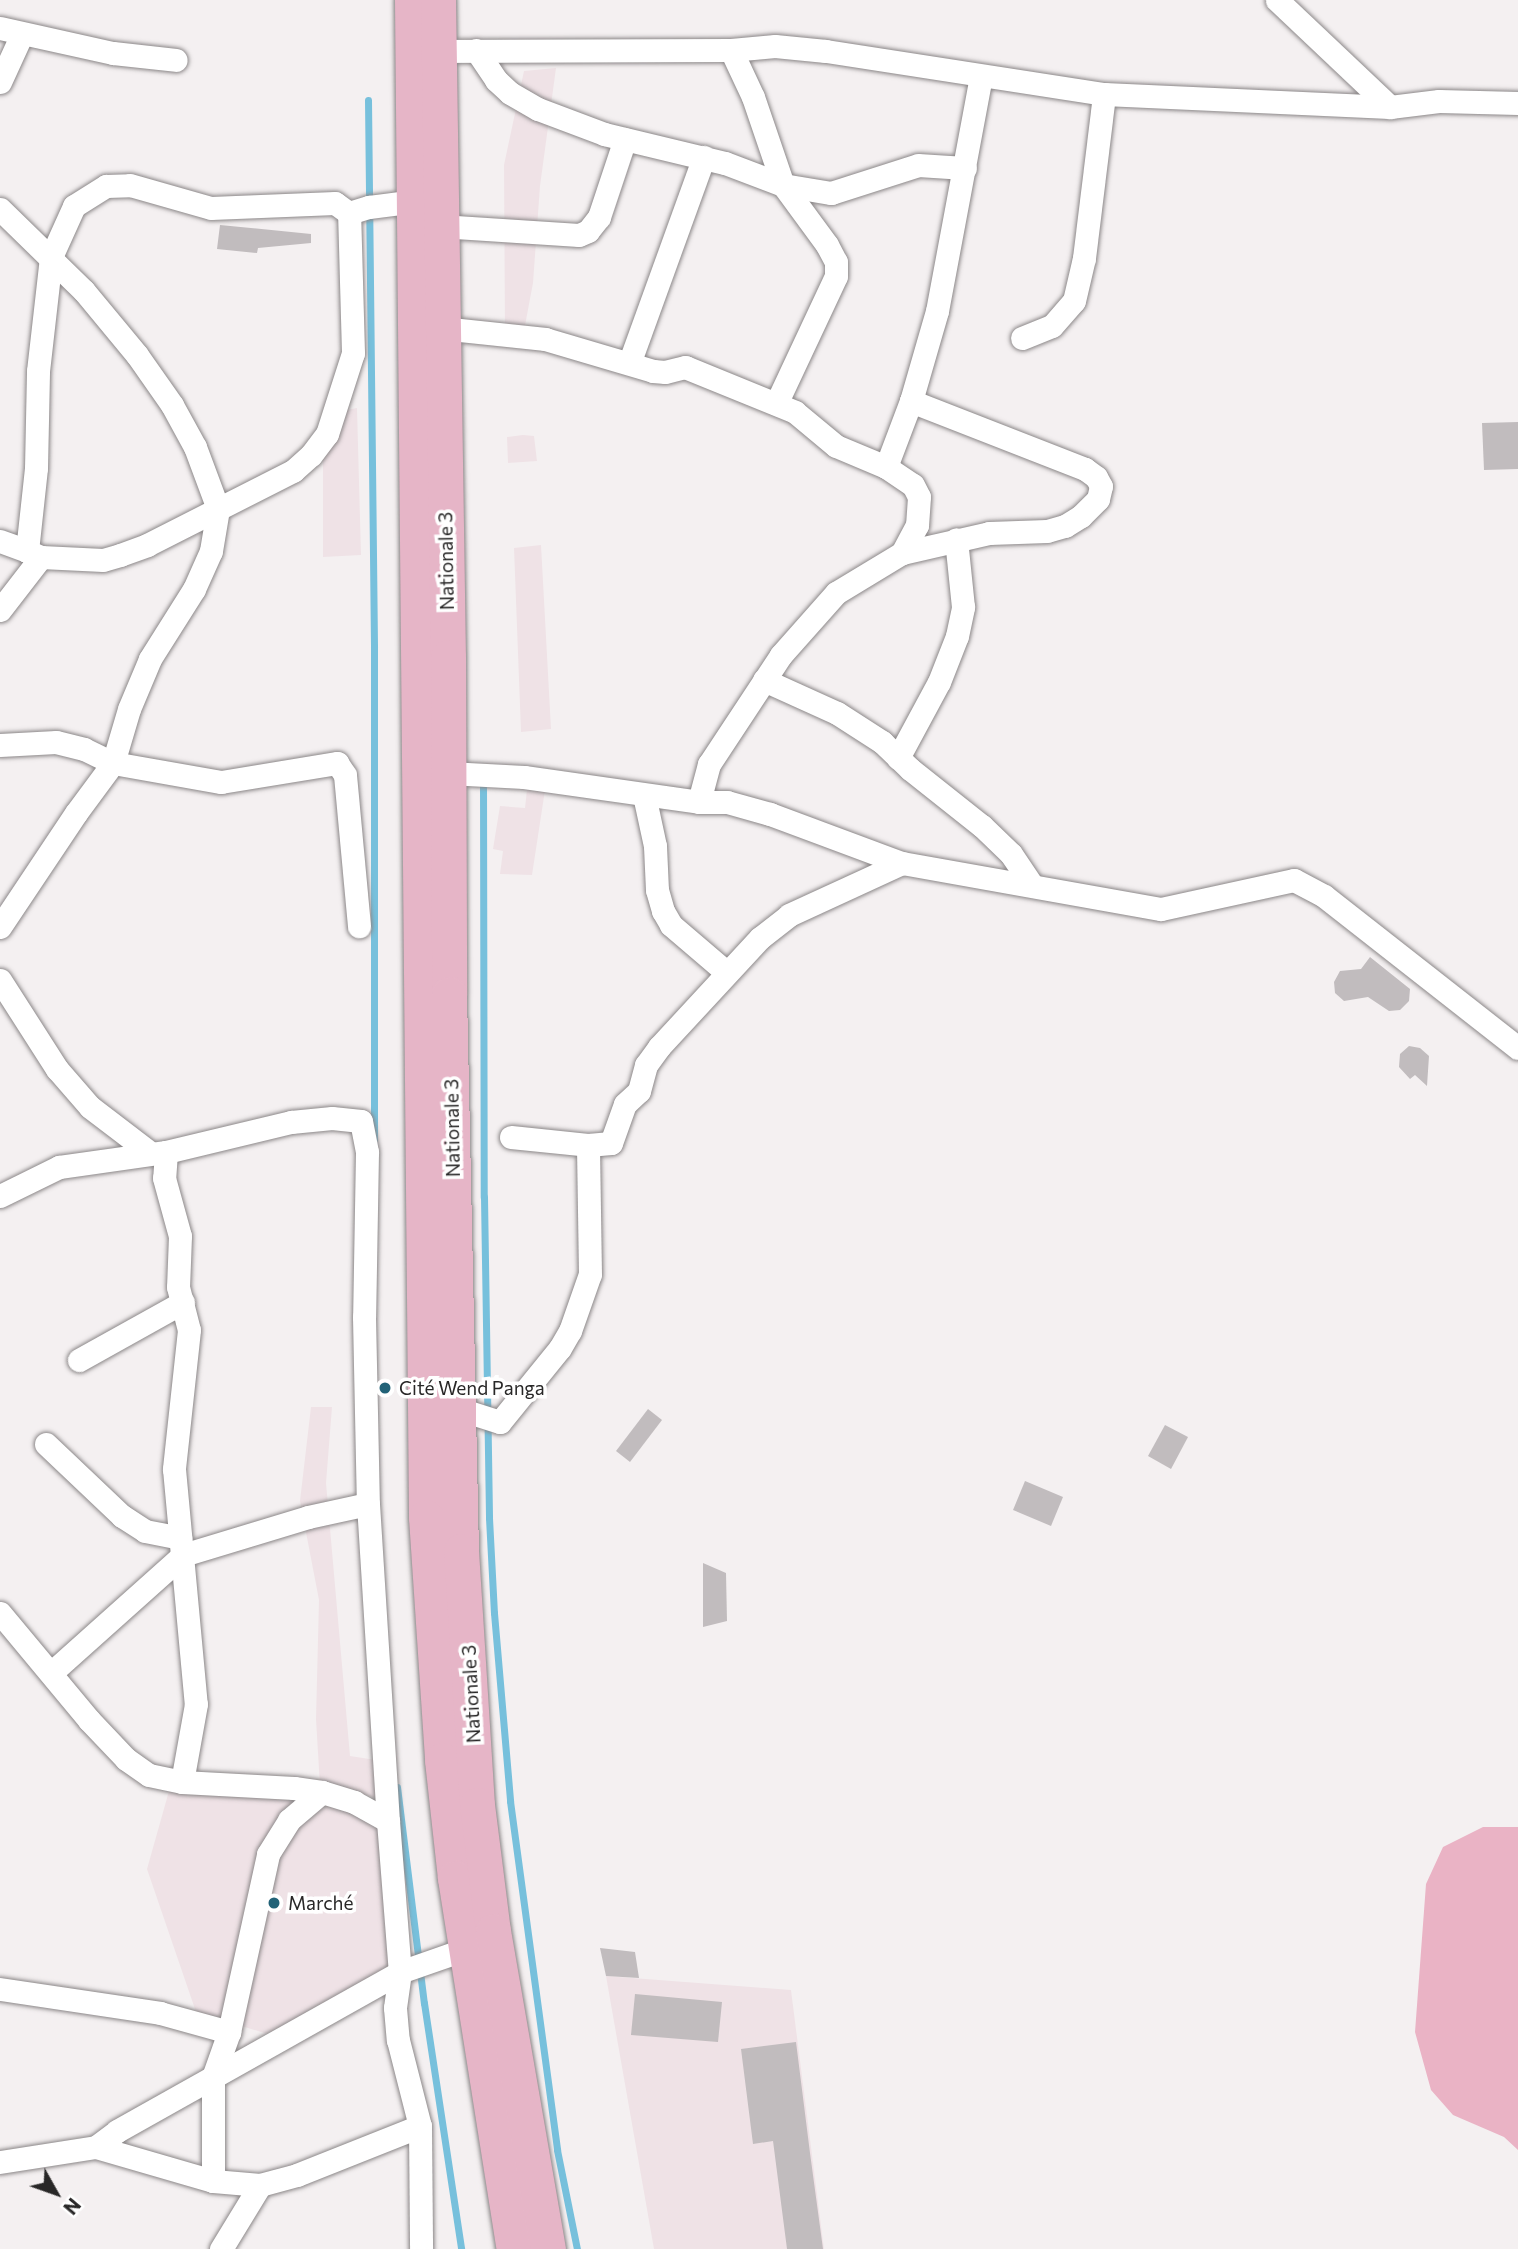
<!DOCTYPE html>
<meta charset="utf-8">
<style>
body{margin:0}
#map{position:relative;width:1518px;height:2249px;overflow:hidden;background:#f4f0f1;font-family:Commissioner,sans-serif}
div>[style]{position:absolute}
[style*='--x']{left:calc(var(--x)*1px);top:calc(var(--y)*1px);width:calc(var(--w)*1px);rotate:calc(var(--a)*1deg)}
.built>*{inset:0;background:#efe2e6}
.green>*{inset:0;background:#eab3c5}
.stream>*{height:7px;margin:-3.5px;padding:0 3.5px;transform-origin:3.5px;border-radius:3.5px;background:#77c0dc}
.building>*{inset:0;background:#c1bcbe}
.roads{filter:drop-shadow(0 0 2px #8b8788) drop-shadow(0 0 2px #8b8788)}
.street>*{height:23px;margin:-11.5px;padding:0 11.5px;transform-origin:11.5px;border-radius:11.5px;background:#fff}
.primary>*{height:35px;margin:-17.5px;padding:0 17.5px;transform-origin:17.5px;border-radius:17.5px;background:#e6b5c7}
.dots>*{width:19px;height:19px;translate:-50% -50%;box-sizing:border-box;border:4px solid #fff;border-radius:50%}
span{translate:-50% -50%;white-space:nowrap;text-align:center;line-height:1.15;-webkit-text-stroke:7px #fff;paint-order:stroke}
.street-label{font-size:19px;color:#282727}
.poi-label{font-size:19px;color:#282727}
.left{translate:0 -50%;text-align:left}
.north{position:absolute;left:21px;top:2158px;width:70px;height:70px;-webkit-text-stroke:5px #fff;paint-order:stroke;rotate:130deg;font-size:19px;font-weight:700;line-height:28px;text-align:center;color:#282727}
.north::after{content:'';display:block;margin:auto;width:24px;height:32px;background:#282727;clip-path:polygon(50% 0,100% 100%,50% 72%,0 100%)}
</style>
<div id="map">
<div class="built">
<div style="clip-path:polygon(556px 68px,540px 186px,533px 283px,523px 336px,505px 333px,504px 165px,524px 71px)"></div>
<div style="clip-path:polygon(357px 408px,361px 555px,323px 557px,323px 454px,331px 413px)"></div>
<div style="clip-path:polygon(523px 435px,534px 436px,537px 461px,508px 463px,507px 437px)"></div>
<div style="clip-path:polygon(541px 545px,551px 729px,521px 732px,514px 548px)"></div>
<div style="clip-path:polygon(527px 790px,545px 790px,532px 875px,500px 874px,503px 851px,493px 849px,500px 806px,525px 808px)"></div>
<div style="clip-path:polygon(311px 1407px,332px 1407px,326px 1483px,350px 1756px,382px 1761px,384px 1799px,320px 1786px,316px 1719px,319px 1600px,300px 1501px)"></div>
<div style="clip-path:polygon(169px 1791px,328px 1797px,383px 1827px,393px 1978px,271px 2035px,196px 2012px,147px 1869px)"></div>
<div style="clip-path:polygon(606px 1976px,791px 1990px,824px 2249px,654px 2249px)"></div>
</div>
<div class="green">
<div style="clip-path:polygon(1483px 1827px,1518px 1827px,1518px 2150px,1504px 2137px,1453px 2115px,1431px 2090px,1415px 2032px,1426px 1884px,1443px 1847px)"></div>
</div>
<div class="stream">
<div style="--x:368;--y:100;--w:547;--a:89.37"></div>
<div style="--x:374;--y:647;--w:492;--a:90"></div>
<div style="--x:483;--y:778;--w:419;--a:89.9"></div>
<div style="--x:484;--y:1197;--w:321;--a:89.1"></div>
<div style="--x:489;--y:1518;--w:95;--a:87"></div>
<div style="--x:494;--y:1613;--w:189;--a:85.1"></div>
<div style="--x:510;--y:1801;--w:352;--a:82.3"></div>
<div style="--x:557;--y:2150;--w:101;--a:78.6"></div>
<div style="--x:397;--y:1787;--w:218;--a:82.9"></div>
<div style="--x:424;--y:2003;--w:249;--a:81.4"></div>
</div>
<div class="building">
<div style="clip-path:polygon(220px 225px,311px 234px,311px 243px,258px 248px,257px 253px,217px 249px)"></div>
<div style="clip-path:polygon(1518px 422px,1518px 469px,1484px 470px,1482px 423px)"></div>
<div style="clip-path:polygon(1370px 957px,1410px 989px,1409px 1001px,1400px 1010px,1389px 1011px,1368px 997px,1344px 1001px,1335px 993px,1334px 982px,1340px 971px,1361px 969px)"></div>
<div style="clip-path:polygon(1409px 1046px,1420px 1048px,1429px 1056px,1427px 1086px,1415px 1075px,1410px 1079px,1399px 1067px,1400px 1054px)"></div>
<div style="clip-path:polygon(648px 1409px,662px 1420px,630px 1462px,616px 1451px)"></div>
<div style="clip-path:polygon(1165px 1425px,1188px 1437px,1171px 1469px,1148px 1456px)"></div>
<div style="clip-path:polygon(1025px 1481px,1063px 1497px,1051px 1526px,1013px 1510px)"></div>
<div style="clip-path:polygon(703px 1563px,726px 1573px,727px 1621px,703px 1627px)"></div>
<div style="clip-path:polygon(600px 1948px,635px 1952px,639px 1978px,606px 1976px)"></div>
<div style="clip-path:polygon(635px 1994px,722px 2002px,718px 2042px,631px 2035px)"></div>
<div style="clip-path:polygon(796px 2042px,810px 2153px,823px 2249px,787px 2249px,773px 2141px,753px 2144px,741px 2049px)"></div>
</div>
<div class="roads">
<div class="street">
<div style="--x:1277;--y:0;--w:156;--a:43.4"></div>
<div style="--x:0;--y:28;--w:116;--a:12.5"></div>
<div style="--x:113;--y:53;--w:63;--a:6.3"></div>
<div style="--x:476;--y:50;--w:36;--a:56"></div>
<div style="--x:496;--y:80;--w:19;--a:43"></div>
<div style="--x:510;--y:93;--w:32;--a:30"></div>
<div style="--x:538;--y:109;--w:71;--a:20.7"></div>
<div style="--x:604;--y:134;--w:124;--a:13.5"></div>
<div style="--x:725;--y:163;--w:62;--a:20.8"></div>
<div style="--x:783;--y:185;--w:49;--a:9.5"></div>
<div style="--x:831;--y:193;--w:91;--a:-17.8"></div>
<div style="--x:918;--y:165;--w:47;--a:3.7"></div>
<div style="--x:731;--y:50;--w:52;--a:64.9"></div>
<div style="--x:753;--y:97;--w:93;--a:71.2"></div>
<div style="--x:783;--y:185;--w:74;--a:53.7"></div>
<div style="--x:827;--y:245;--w:19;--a:62"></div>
<div style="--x:836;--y:262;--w:14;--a:90"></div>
<div style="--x:836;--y:276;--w:141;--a:115.1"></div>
<div style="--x:426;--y:51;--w:305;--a:-0.2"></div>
<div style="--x:731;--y:50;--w:44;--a:-5.2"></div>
<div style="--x:775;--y:46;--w:51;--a:5.6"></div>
<div style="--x:826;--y:51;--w:281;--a:8.8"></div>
<div style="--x:1104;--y:94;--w:286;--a:2.6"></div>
<div style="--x:1390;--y:107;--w:49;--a:-7"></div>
<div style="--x:1439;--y:101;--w:79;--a:1.5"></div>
<div style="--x:0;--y:82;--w:53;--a:-65.4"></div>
<div style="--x:0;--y:209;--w:117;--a:44.3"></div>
<div style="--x:84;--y:291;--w:83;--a:50.4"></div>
<div style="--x:137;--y:355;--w:61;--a:55"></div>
<div style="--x:172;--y:405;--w:48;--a:61.3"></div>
<div style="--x:195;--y:447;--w:66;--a:69.6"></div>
<div style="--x:218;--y:509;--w:43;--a:99.5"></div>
<div style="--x:211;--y:551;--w:42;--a:114.1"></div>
<div style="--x:194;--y:589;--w:83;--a:122.2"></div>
<div style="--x:150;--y:659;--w:54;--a:112.8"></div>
<div style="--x:129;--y:709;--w:56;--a:106.5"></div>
<div style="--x:113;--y:763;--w:62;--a:126.5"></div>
<div style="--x:76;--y:813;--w:137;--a:123.7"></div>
<div style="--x:440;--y:226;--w:139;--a:3.7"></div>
<div style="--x:579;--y:235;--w:10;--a:-24"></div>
<div style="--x:588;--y:231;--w:18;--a:-52"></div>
<div style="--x:599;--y:217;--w:82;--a:-71.6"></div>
<div style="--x:441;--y:328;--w:105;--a:6"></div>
<div style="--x:545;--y:339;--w:113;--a:16.5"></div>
<div style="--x:653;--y:371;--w:12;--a:5"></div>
<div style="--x:665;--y:372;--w:21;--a:-14"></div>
<div style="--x:685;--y:367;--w:119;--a:22.2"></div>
<div style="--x:795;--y:412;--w:53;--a:39.7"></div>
<div style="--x:836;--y:446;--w:54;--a:22.8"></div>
<div style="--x:886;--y:467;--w:32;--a:34"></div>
<div style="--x:913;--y:485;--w:13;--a:63"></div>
<div style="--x:919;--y:497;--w:28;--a:94"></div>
<div style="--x:917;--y:525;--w:32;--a:118"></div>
<div style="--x:902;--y:553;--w:77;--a:148.8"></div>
<div style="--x:836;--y:593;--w:83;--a:131.6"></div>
<div style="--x:781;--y:655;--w:131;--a:123.4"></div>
<div style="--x:709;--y:764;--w:39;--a:105"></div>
<div style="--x:1022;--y:338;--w:32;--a:-22"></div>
<div style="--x:1052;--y:326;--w:33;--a:-49"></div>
<div style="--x:1074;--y:301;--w:44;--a:-76.9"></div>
<div style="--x:1084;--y:258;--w:165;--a:-83"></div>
<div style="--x:630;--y:361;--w:217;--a:-70.1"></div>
<div style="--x:886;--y:467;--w:71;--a:-69.3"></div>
<div style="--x:911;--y:401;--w:94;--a:-73.9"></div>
<div style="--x:937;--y:311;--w:239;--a:-79.4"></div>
<div style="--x:0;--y:541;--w:29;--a:20"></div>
<div style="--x:902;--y:553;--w:89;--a:-12.9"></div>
<div style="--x:989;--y:533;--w:58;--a:-2"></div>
<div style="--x:1047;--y:531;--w:19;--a:-16"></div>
<div style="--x:1065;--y:526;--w:19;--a:-32"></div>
<div style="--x:1081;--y:516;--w:24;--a:-45"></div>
<div style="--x:1098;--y:499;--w:13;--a:-77"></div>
<div style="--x:1101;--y:486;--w:10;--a:-119"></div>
<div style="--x:1096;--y:477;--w:14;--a:-144"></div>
<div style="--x:1085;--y:469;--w:187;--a:-158.7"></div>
<div style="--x:41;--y:557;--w:15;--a:-157"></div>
<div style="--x:27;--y:551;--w:83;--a:-83.8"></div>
<div style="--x:36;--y:468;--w:97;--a:-88.8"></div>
<div style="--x:38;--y:371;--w:115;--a:-83.5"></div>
<div style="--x:51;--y:257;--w:56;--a:-65.7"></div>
<div style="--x:74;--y:206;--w:38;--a:-32"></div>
<div style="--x:106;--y:186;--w:24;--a:-2"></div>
<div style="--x:130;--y:185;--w:84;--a:15.9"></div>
<div style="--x:211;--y:208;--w:124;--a:-2.3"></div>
<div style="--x:335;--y:203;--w:17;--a:36"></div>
<div style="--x:0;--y:610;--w:67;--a:-52.3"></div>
<div style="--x:41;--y:557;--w:62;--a:2.8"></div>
<div style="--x:103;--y:560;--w:18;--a:-16"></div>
<div style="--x:120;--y:555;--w:29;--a:-20"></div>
<div style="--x:147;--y:545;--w:164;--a:-26.9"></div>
<div style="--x:293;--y:471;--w:24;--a:-42"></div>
<div style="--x:311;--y:455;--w:26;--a:-53"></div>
<div style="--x:327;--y:434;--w:85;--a:-72.2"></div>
<div style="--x:353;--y:353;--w:140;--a:-91.6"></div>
<div style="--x:349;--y:213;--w:21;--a:-17"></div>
<div style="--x:369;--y:207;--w:47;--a:-7.3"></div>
<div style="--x:764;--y:680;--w:80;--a:24.3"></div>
<div style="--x:837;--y:713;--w:54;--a:32.8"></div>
<div style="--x:882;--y:742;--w:39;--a:44"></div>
<div style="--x:910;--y:769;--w:92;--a:38.4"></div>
<div style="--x:982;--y:826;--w:40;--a:44"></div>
<div style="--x:1011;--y:854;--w:37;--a:56"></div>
<div style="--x:0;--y:745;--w:56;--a:-3.1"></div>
<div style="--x:56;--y:742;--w:29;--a:14"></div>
<div style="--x:84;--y:749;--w:32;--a:26"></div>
<div style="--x:113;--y:763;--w:110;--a:10"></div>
<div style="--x:221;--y:782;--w:118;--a:-9.3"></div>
<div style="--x:337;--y:763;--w:14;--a:56"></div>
<div style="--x:345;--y:775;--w:152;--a:84.7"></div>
<div style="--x:898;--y:758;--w:86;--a:-61.7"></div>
<div style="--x:939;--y:682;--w:49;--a:-68.6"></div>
<div style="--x:957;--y:636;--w:30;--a:-78"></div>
<div style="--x:963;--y:607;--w:68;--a:-95.9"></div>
<div style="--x:448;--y:773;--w:76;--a:3"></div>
<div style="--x:524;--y:777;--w:177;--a:8.1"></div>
<div style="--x:699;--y:802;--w:28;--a:0"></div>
<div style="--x:727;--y:802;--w:45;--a:15.6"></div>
<div style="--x:770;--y:814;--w:141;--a:20.4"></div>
<div style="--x:902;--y:863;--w:263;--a:10.1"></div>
<div style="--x:1161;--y:909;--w:136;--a:-12.3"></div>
<div style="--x:1294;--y:880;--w:34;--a:28"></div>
<div style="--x:1324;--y:896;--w:246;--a:38.1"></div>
<div style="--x:644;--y:795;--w:52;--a:77.8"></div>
<div style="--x:655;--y:846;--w:44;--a:87.4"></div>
<div style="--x:657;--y:890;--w:22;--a:74"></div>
<div style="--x:663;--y:911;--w:16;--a:60"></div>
<div style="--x:671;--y:925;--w:72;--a:40.5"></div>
<div style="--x:0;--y:980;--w:106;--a:57.4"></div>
<div style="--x:57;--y:1069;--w:50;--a:49"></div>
<div style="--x:90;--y:1107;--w:74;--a:37.3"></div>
<div style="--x:511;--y:1137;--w:77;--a:5.9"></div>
<div style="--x:588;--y:1145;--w:23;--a:-5"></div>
<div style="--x:611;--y:1143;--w:41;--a:-70.3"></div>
<div style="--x:625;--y:1104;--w:19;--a:-43"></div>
<div style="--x:639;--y:1091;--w:27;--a:-75"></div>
<div style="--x:646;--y:1065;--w:22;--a:-54"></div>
<div style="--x:659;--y:1047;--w:149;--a:-47.2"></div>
<div style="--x:760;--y:938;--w:37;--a:-38"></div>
<div style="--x:789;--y:915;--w:124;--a:-24.7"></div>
<div style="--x:166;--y:1152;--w:26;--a:94"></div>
<div style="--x:164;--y:1178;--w:60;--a:74.6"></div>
<div style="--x:180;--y:1236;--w:51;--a:92.2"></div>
<div style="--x:178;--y:1287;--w:44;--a:75.7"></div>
<div style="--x:189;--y:1330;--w:140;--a:96.2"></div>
<div style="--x:174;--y:1469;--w:236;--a:84.7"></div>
<div style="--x:196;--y:1704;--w:79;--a:100.2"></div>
<div style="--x:0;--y:1196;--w:66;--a:-26.2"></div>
<div style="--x:59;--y:1167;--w:108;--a:-8"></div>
<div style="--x:166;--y:1152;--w:129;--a:-13.5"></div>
<div style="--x:291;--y:1122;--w:41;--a:-5.6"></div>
<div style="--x:332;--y:1118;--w:29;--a:6"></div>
<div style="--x:361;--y:1121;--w:32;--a:79"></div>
<div style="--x:367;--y:1152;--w:165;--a:91"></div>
<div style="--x:364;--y:1317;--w:187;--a:88.8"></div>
<div style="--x:368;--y:1504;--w:318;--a:86.4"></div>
<div style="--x:79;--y:1360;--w:119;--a:-29.1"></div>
<div style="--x:456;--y:1408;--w:46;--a:17.7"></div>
<div style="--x:500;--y:1422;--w:95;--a:-51"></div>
<div style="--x:560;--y:1348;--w:20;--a:-60"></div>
<div style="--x:570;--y:1331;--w:60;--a:-70.7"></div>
<div style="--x:590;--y:1274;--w:129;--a:-90.9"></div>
<div style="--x:46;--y:1444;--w:105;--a:43.5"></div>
<div style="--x:122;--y:1516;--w:27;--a:33"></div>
<div style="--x:145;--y:1531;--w:36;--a:11"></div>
<div style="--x:0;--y:1613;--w:139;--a:50.2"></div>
<div style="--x:89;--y:1720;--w:54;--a:46.5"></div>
<div style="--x:126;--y:1759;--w:28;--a:35"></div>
<div style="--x:149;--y:1775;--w:34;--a:12"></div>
<div style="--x:182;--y:1782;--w:112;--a:3.1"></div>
<div style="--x:294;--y:1788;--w:28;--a:8"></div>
<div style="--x:322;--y:1792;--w:34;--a:17"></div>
<div style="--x:354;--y:1802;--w:39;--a:29"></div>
<div style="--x:388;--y:1821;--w:151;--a:85.5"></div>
<div style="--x:400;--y:1972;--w:36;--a:98"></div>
<div style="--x:395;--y:2008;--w:32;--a:85"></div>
<div style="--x:398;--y:2040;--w:89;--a:75.7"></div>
<div style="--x:420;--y:2126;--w:132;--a:158.3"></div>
<div style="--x:297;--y:2175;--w:38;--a:165"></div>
<div style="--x:260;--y:2185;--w:47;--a:-175.1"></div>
<div style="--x:213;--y:2181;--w:122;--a:-163.8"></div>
<div style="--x:51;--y:1673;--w:177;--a:-41.8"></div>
<div style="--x:183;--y:1555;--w:131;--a:-16.9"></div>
<div style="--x:308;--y:1517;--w:61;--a:-12.2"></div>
<div style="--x:0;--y:1989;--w:162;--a:8.5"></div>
<div style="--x:160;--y:2013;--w:72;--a:15.4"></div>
<div style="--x:420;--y:2126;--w:123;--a:89.5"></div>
<div style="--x:0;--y:2162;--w:97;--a:-8.9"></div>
<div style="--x:96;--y:2147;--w:26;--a:-37"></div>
<div style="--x:117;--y:2131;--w:325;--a:-29.3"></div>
<div style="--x:400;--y:1972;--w:70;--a:-19.2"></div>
<div style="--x:466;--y:1949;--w:14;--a:-36"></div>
<div style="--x:213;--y:2181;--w:104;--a:-90"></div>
<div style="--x:213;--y:2077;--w:48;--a:-70.4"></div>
<div style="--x:229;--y:2032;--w:182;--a:-77.6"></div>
<div style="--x:268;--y:1854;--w:40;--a:-58"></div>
<div style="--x:289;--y:1820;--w:43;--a:-40.3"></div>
<div style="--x:221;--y:2249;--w:75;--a:-58.6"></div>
</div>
<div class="primary">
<div style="--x:412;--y:0;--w:1517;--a:89.47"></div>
<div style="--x:426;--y:1517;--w:244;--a:86.2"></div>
<div style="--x:442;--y:1760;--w:119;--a:83.7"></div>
<div style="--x:455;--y:1878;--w:376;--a:81"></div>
<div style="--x:438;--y:0;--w:657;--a:89.13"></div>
<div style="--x:448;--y:657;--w:337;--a:89.8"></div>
<div style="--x:449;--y:994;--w:557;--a:88.77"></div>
<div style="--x:461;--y:1551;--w:255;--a:86.4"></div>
<div style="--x:477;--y:1805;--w:127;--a:82.8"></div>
<div style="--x:493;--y:1931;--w:323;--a:80.2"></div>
</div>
</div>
<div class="dots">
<div style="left:385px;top:1388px;background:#226277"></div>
<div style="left:274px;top:1903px;background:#226277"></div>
</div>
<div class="street-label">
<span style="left:446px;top:561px;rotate:-91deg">Nationale 3</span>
<span style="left:452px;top:1128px;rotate:-91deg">Nationale 3</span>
<span style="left:471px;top:1694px;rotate:-93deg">Nationale 3</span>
</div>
<div class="poi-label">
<span class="left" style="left:399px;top:1388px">Cité Wend Panga</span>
<span class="left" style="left:288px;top:1903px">Marché</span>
</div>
<div class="north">N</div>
</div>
